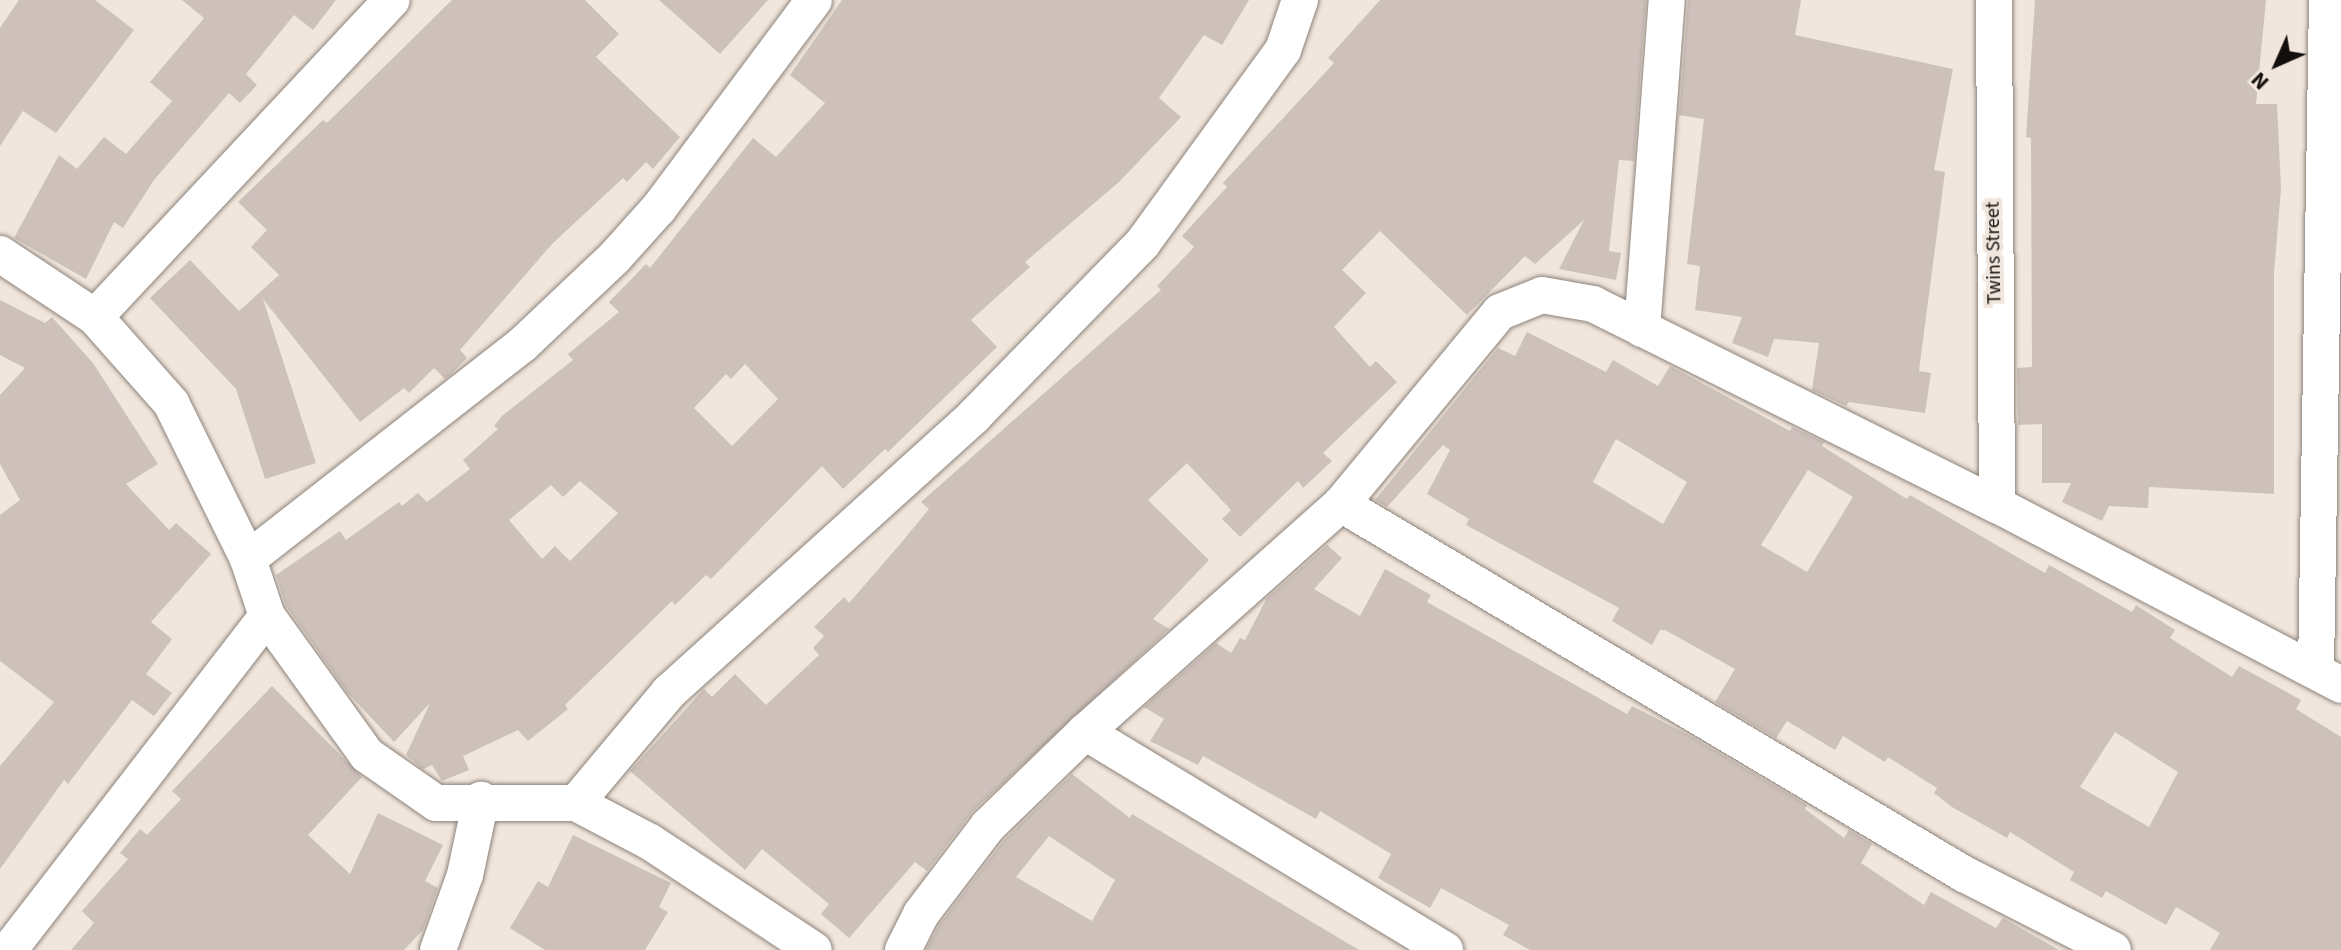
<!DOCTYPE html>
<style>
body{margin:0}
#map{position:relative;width:2341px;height:950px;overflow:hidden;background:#f1e6dd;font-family:"Source Sans 3",sans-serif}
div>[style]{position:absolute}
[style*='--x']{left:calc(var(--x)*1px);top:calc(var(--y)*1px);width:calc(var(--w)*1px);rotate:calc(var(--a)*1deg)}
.building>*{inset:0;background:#cec0bb}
.roads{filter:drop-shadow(0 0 2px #8d837a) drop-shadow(0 0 2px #8d837a)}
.minor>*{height:36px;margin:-18px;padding:0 18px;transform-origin:18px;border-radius:18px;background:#fff}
span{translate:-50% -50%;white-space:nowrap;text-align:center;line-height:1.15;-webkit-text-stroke:8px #f1e6dd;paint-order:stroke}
.street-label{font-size:20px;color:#120f0c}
.north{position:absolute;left:2237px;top:24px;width:80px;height:80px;-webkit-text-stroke:6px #f1e6dd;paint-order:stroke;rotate:225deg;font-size:22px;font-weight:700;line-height:32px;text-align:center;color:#120f0c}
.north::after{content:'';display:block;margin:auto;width:28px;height:36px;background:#120f0c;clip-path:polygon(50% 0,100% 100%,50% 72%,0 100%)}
</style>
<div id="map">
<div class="building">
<div style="clip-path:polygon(19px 0,95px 0,134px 30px,56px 133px,23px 111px,0 146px,0 28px)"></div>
<div style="clip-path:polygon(182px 0,336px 0,313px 30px,294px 15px,246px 74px,257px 85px,240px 103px,229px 93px,154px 180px,123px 228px,114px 222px,86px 279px,14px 238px,59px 155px,77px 169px,104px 137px,126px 154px,172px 101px,150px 82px,204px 18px)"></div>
<div style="clip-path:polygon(452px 0,585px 0,619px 34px,596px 57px,680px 137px,653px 169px,646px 162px,627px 182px,623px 178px,552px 244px,460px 350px,467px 358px,451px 374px,445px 379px,434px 368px,409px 393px,404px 388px,360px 422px,263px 299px,316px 463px,265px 479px,236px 389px,150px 298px,190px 260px,239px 311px,279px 275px,251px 247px,267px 230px,238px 202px,323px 120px,327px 123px)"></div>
<div style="clip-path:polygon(659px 0,768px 0,720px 54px)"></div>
<div style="clip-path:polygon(evenodd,842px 0,1249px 0,1222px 45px,1204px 35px,1159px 98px,1181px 117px,1119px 182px,1025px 262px,1030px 267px,971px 320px,997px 347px,888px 452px,885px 449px,843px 489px,822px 466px,711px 579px,706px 575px,675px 605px,672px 601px,565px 705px,568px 709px,528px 741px,518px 730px,463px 756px,469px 770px,442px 781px,432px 765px,423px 769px,406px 755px,430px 703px,394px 742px,347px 692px,286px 606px,276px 575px,340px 531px,346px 540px,399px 502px,402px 506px,418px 493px,427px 502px,470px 469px,463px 460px,498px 429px,494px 426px,502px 416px,573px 360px,568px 354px,619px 312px,609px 302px,646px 264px,650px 268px,753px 138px,776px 157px,825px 103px,790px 75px,842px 0,745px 364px,778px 399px,732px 446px,694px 408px,726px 374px,731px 379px,745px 364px,842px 0,580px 481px,618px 513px,570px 561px,555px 546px,542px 559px,509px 520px,551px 485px,563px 497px,580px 481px)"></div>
<div style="clip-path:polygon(1380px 0,1646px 0,1634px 161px,1619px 160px,1609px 251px,1621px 253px,1616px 280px,1559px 269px,1584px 220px,1535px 264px,1525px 256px,1467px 315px,1380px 231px,1342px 270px,1366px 293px,1334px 327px,1370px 367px,1376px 361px,1397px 382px,1323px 453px,1332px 461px,1303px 488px,1298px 481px,1240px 537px,1222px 519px,1231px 510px,1187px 463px,1148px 500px,1209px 560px,1153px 619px,1169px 629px,973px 811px,927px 871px,915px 862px,849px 938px,821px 914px,829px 904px,762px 849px,745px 870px,630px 771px,704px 689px,712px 697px,735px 674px,766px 705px,819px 655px,813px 648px,824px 636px,814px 627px,844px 597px,849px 603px,901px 543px,929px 509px,921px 502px,1161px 290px,1157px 286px,1194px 247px,1182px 236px,1227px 187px,1223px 183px,1334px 63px,1328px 58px)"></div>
<div style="clip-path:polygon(1688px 0,1801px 0,1795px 35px,1953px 69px,1934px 170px,1945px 172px,1919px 371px,1931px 373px,1925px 413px,1849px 402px,1846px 406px,1812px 390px,1819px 343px,1774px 339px,1768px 357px,1732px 343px,1742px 317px,1695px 310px,1700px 266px,1687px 264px,1704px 119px,1679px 115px)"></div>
<div style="clip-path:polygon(2035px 0,2266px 0,2256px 104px,2277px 104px,2281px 188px,2274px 273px,2274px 494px,2149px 487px,2148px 508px,2109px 506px,2102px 521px,2062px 502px,2071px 483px,2042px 483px,2042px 424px,2018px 425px,2017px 368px,2032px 367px,2031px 138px,2026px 137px)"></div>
<div style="clip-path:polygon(0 300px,45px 323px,52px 317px,93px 363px,158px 464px,126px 484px,169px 530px,176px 523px,211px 554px,151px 622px,172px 639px,146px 674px,172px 693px,154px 716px,132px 700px,68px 784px,64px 780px,0 869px,0 766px,54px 702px,0 661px,0 515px,20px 500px,0 464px,0 395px,25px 368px,0 355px)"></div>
<div style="clip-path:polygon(evenodd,1527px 332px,1606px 372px,1613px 360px,1658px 386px,1670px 366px,1790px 431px,1792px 427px,1824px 442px,1822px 446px,1907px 499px,1910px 495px,2045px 573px,2049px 565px,2132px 612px,2136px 605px,2175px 630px,2170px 638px,2232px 677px,2239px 666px,2301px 700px,2296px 709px,2341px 737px,2341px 950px,2210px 950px,2220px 933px,2176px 907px,2166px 925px,2106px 891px,2102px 898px,2070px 880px,2074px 872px,2010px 832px,2007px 838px,1952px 807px,1934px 793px,1937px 788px,1888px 757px,1885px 762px,1843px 736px,1835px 750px,1787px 721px,1776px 738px,1715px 702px,1735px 669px,1665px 630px,1660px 630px,1652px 645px,1612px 621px,1619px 608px,1466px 525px,1469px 519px,1427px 494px,1450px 450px,1443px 445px,1387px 507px,1375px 500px,1498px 348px,1515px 356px,1527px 332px,1616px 439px,1687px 482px,1663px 524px,1593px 482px,1616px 439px,1527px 332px,1808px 470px,1853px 497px,1807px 572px,1761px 545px,1808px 470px,1527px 332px,2115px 732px,2178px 772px,2149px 827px,2080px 787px,2115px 732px)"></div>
<div style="clip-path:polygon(1327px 545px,1342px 558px,1314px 589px,1360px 616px,1385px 569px,1431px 595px,1427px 602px,1627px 714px,1632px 706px,1687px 734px,1807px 805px,1805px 809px,1844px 838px,1849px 830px,1872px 844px,1861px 863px,1924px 905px,1931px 892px,1996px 928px,2003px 918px,2059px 950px,1530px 950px,1503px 935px,1509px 925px,1441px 888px,1430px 908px,1378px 878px,1391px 854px,1320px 811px,1316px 819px,1203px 756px,1198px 765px,1150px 741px,1164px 719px,1144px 707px,1216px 643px,1231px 653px,1240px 638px,1245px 640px,1267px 598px)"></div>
<div style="clip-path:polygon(272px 686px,362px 777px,308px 835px,350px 874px,378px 813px,443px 845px,425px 881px,438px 888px,423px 930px,404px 950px,71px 950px,94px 923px,82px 911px,128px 859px,120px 853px,140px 829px,147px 835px,181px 799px,172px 791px)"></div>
<div style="clip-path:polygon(evenodd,1072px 774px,1130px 818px,1132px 814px,1359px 950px,926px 950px,939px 925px,1004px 840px,1072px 774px,1049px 836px,1115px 880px,1092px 921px,1016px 877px,1049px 836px)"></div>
<div style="clip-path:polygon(573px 835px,671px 883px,659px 907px,668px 912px,645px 950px,545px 950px,510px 928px,538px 881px,548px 887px)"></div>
</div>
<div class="roads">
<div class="minor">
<div style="--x:1994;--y:0;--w:505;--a:89.66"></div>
<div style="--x:0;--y:254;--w:114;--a:33.6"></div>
<div style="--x:95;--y:317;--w:115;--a:48.5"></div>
<div style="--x:171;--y:403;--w:174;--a:63.7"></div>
<div style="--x:248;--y:559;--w:60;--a:71.6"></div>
<div style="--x:267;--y:616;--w:171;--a:54.3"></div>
<div style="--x:367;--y:755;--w:84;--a:34.8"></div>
<div style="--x:436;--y:803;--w:140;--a:0"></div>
<div style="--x:576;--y:803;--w:84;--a:27.8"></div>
<div style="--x:650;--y:842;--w:196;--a:33.4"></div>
<div style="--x:95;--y:317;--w:434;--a:-46.9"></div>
<div style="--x:1642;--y:329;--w:330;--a:-85.7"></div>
<div style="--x:1341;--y:504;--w:725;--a:30.71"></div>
<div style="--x:1964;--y:874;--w:167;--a:27"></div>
<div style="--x:248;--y:559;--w:348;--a:-38"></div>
<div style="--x:522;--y:345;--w:128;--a:-43.4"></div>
<div style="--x:615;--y:257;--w:66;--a:-48.1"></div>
<div style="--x:659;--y:208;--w:259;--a:-53.3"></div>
<div style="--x:2316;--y:670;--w:670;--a:-89.06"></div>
<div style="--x:1085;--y:732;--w:421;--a:31.2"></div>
<div style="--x:576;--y:803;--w:145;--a:-50"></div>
<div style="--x:669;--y:692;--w:411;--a:-42.1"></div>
<div style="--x:974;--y:416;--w:240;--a:-45.7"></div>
<div style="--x:1142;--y:244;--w:240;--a:-54"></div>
<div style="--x:1283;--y:50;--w:53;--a:-71.2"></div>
<div style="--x:9;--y:950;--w:422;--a:-52.3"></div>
<div style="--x:438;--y:950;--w:80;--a:-70.2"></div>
<div style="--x:465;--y:875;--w:77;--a:-78"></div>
<div style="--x:903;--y:950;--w:40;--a:-63.4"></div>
<div style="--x:921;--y:914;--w:111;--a:-52.7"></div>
<div style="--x:988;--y:826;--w:135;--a:-44.1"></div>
<div style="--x:1085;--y:732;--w:343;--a:-41.7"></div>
<div style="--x:1341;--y:504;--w:249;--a:-50.4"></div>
<div style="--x:1500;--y:312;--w:45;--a:-22"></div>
<div style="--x:1542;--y:295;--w:52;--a:10"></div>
<div style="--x:1593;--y:304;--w:451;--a:26.5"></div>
<div style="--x:1997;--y:505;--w:388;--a:27.6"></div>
</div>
</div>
<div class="street-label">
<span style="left:1994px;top:253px;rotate:-91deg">Twins Street</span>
</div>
<div class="north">N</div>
</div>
